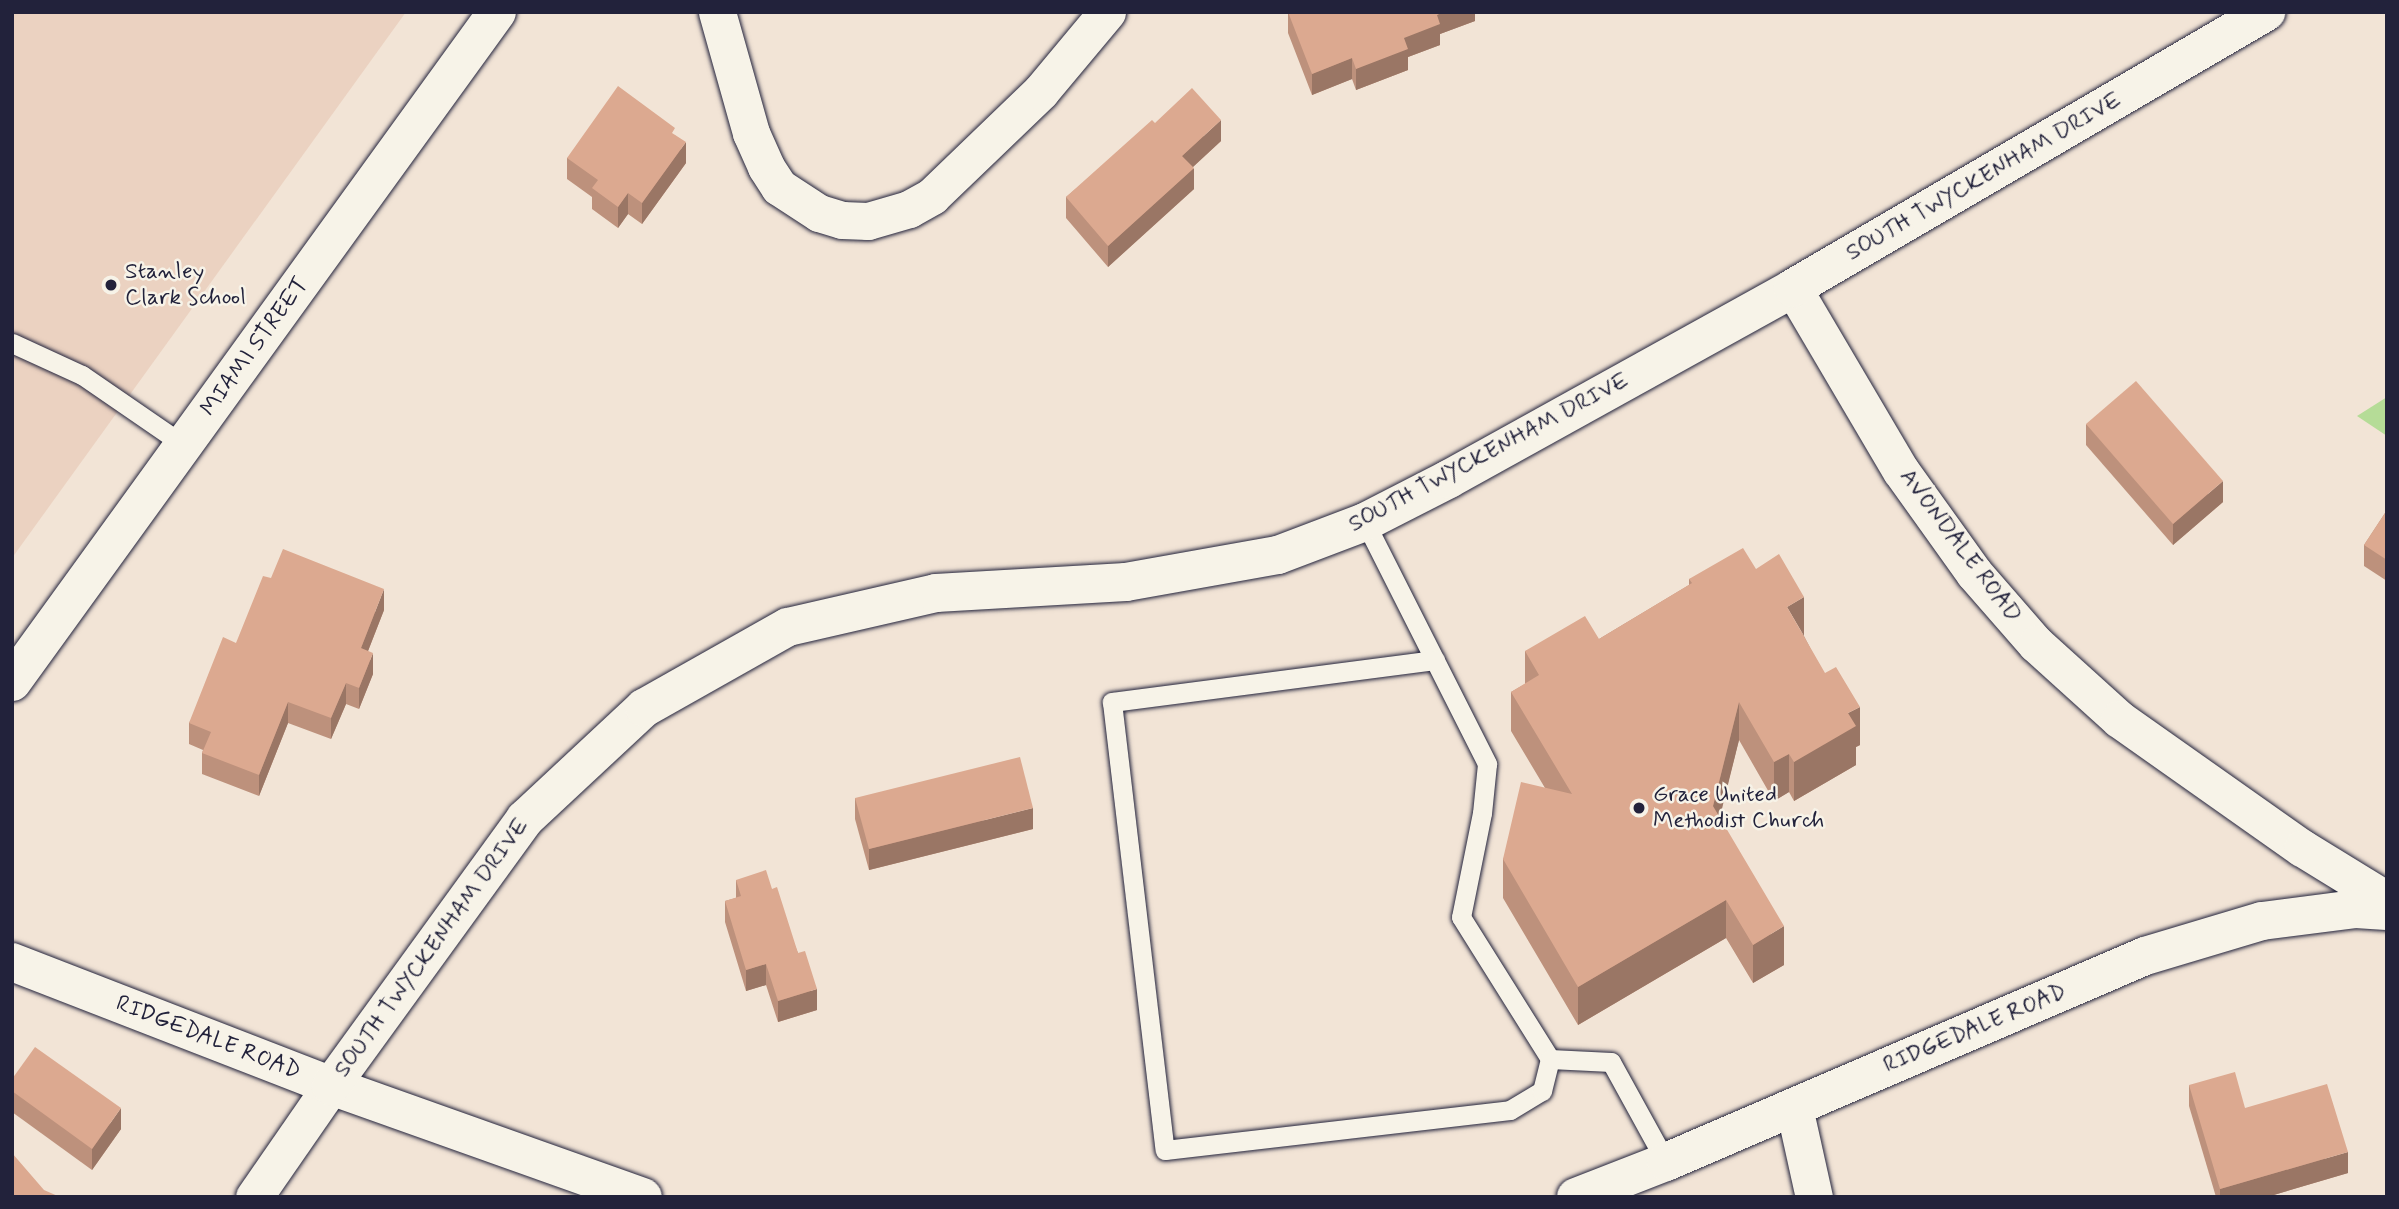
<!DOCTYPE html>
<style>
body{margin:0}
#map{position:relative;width:2399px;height:1209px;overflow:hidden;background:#f2e4d6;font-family:Mynerve,sans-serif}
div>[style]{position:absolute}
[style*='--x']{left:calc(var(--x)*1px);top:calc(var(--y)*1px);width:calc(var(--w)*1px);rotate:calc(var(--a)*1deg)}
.built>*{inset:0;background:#ebd2c1}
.green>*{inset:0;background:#b5dc97}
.roads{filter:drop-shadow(0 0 2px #22223b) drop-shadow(0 0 2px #22223b)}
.service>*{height:19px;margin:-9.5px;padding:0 9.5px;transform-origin:9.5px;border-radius:9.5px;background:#f7f3e8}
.minor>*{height:37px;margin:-18.5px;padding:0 18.5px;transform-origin:18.5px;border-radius:18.5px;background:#f7f3e8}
.tertiary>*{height:38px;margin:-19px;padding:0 19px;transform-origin:19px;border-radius:19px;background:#f7f3e8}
.wall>*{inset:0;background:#bd917c}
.shaded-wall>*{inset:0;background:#9a7665}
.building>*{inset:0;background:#dca990}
.dots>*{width:19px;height:19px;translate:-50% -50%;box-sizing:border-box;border:4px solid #f7f3e8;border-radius:50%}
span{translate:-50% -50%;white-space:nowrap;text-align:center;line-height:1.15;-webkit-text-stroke:5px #f7f3e8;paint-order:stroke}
.street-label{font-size:23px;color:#22223b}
.poi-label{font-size:23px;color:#22223b}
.left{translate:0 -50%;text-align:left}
.frame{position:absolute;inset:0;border:14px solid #22223b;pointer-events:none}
</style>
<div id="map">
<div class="built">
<div style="clip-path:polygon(12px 12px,406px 12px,12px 558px)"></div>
</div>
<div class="green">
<div style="clip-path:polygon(2387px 397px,2387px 436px,2357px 416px)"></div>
</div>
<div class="roads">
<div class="service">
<div style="--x:12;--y:343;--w:77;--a:24.6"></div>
<div style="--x:82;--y:375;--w:124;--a:34.5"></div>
<div style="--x:1365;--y:522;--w:271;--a:63.2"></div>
<div style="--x:1487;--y:764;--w:49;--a:95.8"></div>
<div style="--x:1482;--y:813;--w:106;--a:101.4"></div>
<div style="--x:1461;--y:917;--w:168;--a:57.9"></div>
<div style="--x:1550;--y:1059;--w:61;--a:2.8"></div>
<div style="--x:1611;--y:1062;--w:114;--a:61.2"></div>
<div style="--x:1435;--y:660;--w:326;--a:172.6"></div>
<div style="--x:1112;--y:702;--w:451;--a:83.3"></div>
<div style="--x:1165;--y:1150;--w:347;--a:-6.6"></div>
<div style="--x:1510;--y:1110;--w:37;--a:-31"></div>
<div style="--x:1542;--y:1091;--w:33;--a:-76"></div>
</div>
<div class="minor">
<div style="--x:717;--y:12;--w:126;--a:74.3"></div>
<div style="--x:751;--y:133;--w:37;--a:66"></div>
<div style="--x:766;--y:167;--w:24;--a:57"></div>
<div style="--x:779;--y:187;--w:48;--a:33"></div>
<div style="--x:819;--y:213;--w:24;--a:17"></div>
<div style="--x:842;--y:220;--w:26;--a:2"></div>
<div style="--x:868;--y:221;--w:43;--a:-16.3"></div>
<div style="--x:909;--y:209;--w:26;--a:-29"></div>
<div style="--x:932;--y:196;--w:151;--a:-43.9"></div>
<div style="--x:1041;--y:91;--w:103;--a:-50.1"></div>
<div style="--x:1793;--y:288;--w:212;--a:59.5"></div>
<div style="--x:1901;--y:471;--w:125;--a:54.4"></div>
<div style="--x:1974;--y:573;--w:94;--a:48.9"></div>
<div style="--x:2036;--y:644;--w:112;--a:42.1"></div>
<div style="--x:2119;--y:719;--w:224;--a:35.2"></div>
<div style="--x:2302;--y:848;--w:100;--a:31.5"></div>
<div style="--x:1794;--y:1107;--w:92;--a:77.5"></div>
<div style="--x:254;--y:1197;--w:135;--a:-55.3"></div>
</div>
<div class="tertiary">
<div style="--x:12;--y:682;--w:827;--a:-54.1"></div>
<div style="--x:12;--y:962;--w:342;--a:21.2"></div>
<div style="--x:331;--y:1086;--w:331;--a:19.6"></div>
<div style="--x:331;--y:1086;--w:330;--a:-54"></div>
<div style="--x:525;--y:819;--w:163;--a:-43"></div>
<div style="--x:644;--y:708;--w:165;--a:-29.4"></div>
<div style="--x:788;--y:627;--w:152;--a:-12.9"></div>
<div style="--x:936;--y:593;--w:190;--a:-3.3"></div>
<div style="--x:1126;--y:582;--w:154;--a:-10.1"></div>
<div style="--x:1278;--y:555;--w:93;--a:-20.8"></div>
<div style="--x:1365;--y:522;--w:94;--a:-27.1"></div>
<div style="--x:1449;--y:479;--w:393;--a:-29"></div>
<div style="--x:1793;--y:288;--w:548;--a:-30.26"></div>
<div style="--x:1576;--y:1197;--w:97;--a:-21.3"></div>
<div style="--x:1666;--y:1162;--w:521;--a:-23.27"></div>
<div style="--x:2145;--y:956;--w:122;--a:-16.7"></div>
<div style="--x:2262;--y:921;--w:95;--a:-7.3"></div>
<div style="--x:2356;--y:909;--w:31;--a:4"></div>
</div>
</div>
<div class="wall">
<div style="clip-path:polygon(1288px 12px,1475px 12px,1475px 21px,1440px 34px,1440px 45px,1408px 57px,1408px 70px,1356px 90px,1352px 79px,1312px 95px,1288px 33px)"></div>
<div style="clip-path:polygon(1155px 123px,1221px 141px,1193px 167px,1194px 189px,1108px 267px,1066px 218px,1066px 197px)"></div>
<div style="clip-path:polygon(675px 135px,686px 163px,642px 224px,628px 214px,618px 228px,592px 209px,592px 197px,567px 179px,567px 158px)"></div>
<div style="clip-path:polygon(2086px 424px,2223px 502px,2173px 545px,2086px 445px)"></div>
<div style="clip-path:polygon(2387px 510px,2387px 581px,2364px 566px,2364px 545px)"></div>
<div style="clip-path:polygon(1756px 569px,1804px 636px,1860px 745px,1856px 747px,1856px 765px,1794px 801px,1789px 792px,1774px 801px,1739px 740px,1719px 818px,1784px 965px,1753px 983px,1726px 938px,1578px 1025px,1503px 898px,1503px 859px,1545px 788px,1511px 731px,1511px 692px,1525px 684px,1525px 651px,1599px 639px,1689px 585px,1689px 579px)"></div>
<div style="clip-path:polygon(384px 610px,368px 651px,373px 674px,359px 709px,346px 704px,331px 739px,288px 723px,259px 796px,202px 774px,202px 753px,203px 750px,189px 744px,189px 723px,236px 643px)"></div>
<div style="clip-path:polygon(855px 798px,1033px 829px,869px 870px,855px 819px)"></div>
<div style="clip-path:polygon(736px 880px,772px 889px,798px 953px,817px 1010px,778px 1022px,766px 985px,746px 991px,725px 922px,725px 901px,736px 898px)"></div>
<div style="clip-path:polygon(12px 1079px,121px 1129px,92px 1170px,12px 1112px)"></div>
<div style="clip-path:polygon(2189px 1085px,2245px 1108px,2348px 1173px,2267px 1197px,2216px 1197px,2189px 1106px)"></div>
</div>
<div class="shaded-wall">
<div style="clip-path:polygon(1443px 12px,1475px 12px,1475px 21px,1440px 34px,1440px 45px,1408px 57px,1408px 70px,1356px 90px,1356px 69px,1437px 15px)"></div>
<div style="clip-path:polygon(1352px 58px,1352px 79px,1312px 95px,1312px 74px)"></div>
<div style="clip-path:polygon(1221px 120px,1221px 141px,1182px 177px,1182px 156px)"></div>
<div style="clip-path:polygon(686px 142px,686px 163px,642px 224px,642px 203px)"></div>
<div style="clip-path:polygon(1194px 168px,1194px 189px,1108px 267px,1108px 246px)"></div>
<div style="clip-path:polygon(628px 193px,628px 214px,618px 228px,618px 207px)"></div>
<div style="clip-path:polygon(2223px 481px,2223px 502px,2173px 545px,2173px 524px)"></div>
<div style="clip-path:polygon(384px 589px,384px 610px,361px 669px,361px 648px)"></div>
<div style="clip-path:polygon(1804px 597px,1804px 636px,1787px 607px)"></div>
<div style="clip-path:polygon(373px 653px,373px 674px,359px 709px,359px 688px)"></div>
<div style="clip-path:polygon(346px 683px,346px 704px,331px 739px,331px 718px)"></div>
<div style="clip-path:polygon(288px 702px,288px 723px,259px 796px,259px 775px)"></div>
<div style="clip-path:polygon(1739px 702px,1739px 740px,1713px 845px,1713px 806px)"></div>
<div style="clip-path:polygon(1860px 707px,1860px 745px,1856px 747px,1856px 765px,1794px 801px,1794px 762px,1848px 713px)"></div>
<div style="clip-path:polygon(1789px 754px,1789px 792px,1774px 801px,1774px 762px)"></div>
<div style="clip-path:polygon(1033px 808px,1033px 829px,869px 870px,869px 849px)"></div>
<div style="clip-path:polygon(1726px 900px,1726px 938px,1578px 1025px,1578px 987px)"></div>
<div style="clip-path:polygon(1784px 926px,1784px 965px,1753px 983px,1753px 945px)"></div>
<div style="clip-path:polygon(766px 964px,766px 985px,746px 991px,746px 970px)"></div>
<div style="clip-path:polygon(817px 989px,817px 1010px,778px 1022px,778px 1001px)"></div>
<div style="clip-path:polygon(121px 1108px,121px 1129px,92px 1170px,92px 1149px)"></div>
<div style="clip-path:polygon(2348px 1152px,2348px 1173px,2267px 1197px,2220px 1197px,2220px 1189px)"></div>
</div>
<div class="building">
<div style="clip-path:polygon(1288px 12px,1443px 12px,1437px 15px,1440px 24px,1404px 38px,1408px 49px,1356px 69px,1352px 58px,1312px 74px)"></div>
<div style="clip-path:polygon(618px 86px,675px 128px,672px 133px,686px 142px,642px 203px,628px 193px,618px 207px,592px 188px,598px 180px,567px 158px)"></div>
<div style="clip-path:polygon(1192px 88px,1221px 120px,1182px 156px,1194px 168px,1108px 246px,1066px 197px,1152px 120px,1155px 123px)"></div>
<div style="clip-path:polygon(2136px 381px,2223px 481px,2173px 524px,2086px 424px)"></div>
<div style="clip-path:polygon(2387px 510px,2387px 560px,2364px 545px)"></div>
<div style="clip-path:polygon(1743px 548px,1756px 569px,1779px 554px,1804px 597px,1787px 607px,1825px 673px,1836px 667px,1860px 707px,1848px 713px,1856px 726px,1794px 762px,1789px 754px,1774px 762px,1739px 702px,1713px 806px,1784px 926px,1753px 945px,1726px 900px,1578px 987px,1503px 859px,1521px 782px,1572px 794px,1511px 692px,1539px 675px,1525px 651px,1585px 616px,1599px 639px,1692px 583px,1689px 579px)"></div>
<div style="clip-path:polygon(283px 549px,384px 589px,361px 648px,373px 653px,359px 688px,346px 683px,331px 718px,288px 702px,259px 775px,202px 753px,211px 732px,189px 723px,223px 637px,236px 643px,263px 576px,271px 578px)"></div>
<div style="clip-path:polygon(1020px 757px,1033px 808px,869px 849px,855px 798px)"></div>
<div style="clip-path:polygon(766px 870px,772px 889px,777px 887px,798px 953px,805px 951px,817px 989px,778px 1001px,766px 964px,746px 970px,725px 901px,741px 896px,736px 880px)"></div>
<div style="clip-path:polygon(35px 1047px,121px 1108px,92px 1149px,12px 1091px,12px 1079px)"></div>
<div style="clip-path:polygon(2235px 1072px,2245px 1108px,2327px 1084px,2348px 1152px,2220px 1189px,2189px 1085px)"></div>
<div style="clip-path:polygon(12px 1153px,44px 1190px,60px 1197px,12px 1197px)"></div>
</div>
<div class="dots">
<div style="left:111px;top:285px;background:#22223b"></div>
<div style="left:1639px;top:808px;background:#22223b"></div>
</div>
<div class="street-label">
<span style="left:1984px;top:177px;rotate:-30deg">SOUTH TWYCKENHAM DRIVE</span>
<span style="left:255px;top:347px;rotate:-54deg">MIAMI STREET</span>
<span style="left:1489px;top:453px;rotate:-28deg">SOUTH TWYCKENHAM DRIVE</span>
<span style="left:1960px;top:546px;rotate:53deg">AVONDALE ROAD</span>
<span style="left:432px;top:948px;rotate:-54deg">SOUTH TWYCKENHAM DRIVE</span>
<span style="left:1975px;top:1029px;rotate:-23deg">RIDGEDALE ROAD</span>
<span style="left:208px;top:1038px;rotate:21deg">RIDGEDALE ROAD</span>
</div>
<div class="poi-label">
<span class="left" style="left:125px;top:285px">Stanley<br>Clark School</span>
<span class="left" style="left:1653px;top:808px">Grace United<br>Methodist Church</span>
</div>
<div class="frame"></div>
</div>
